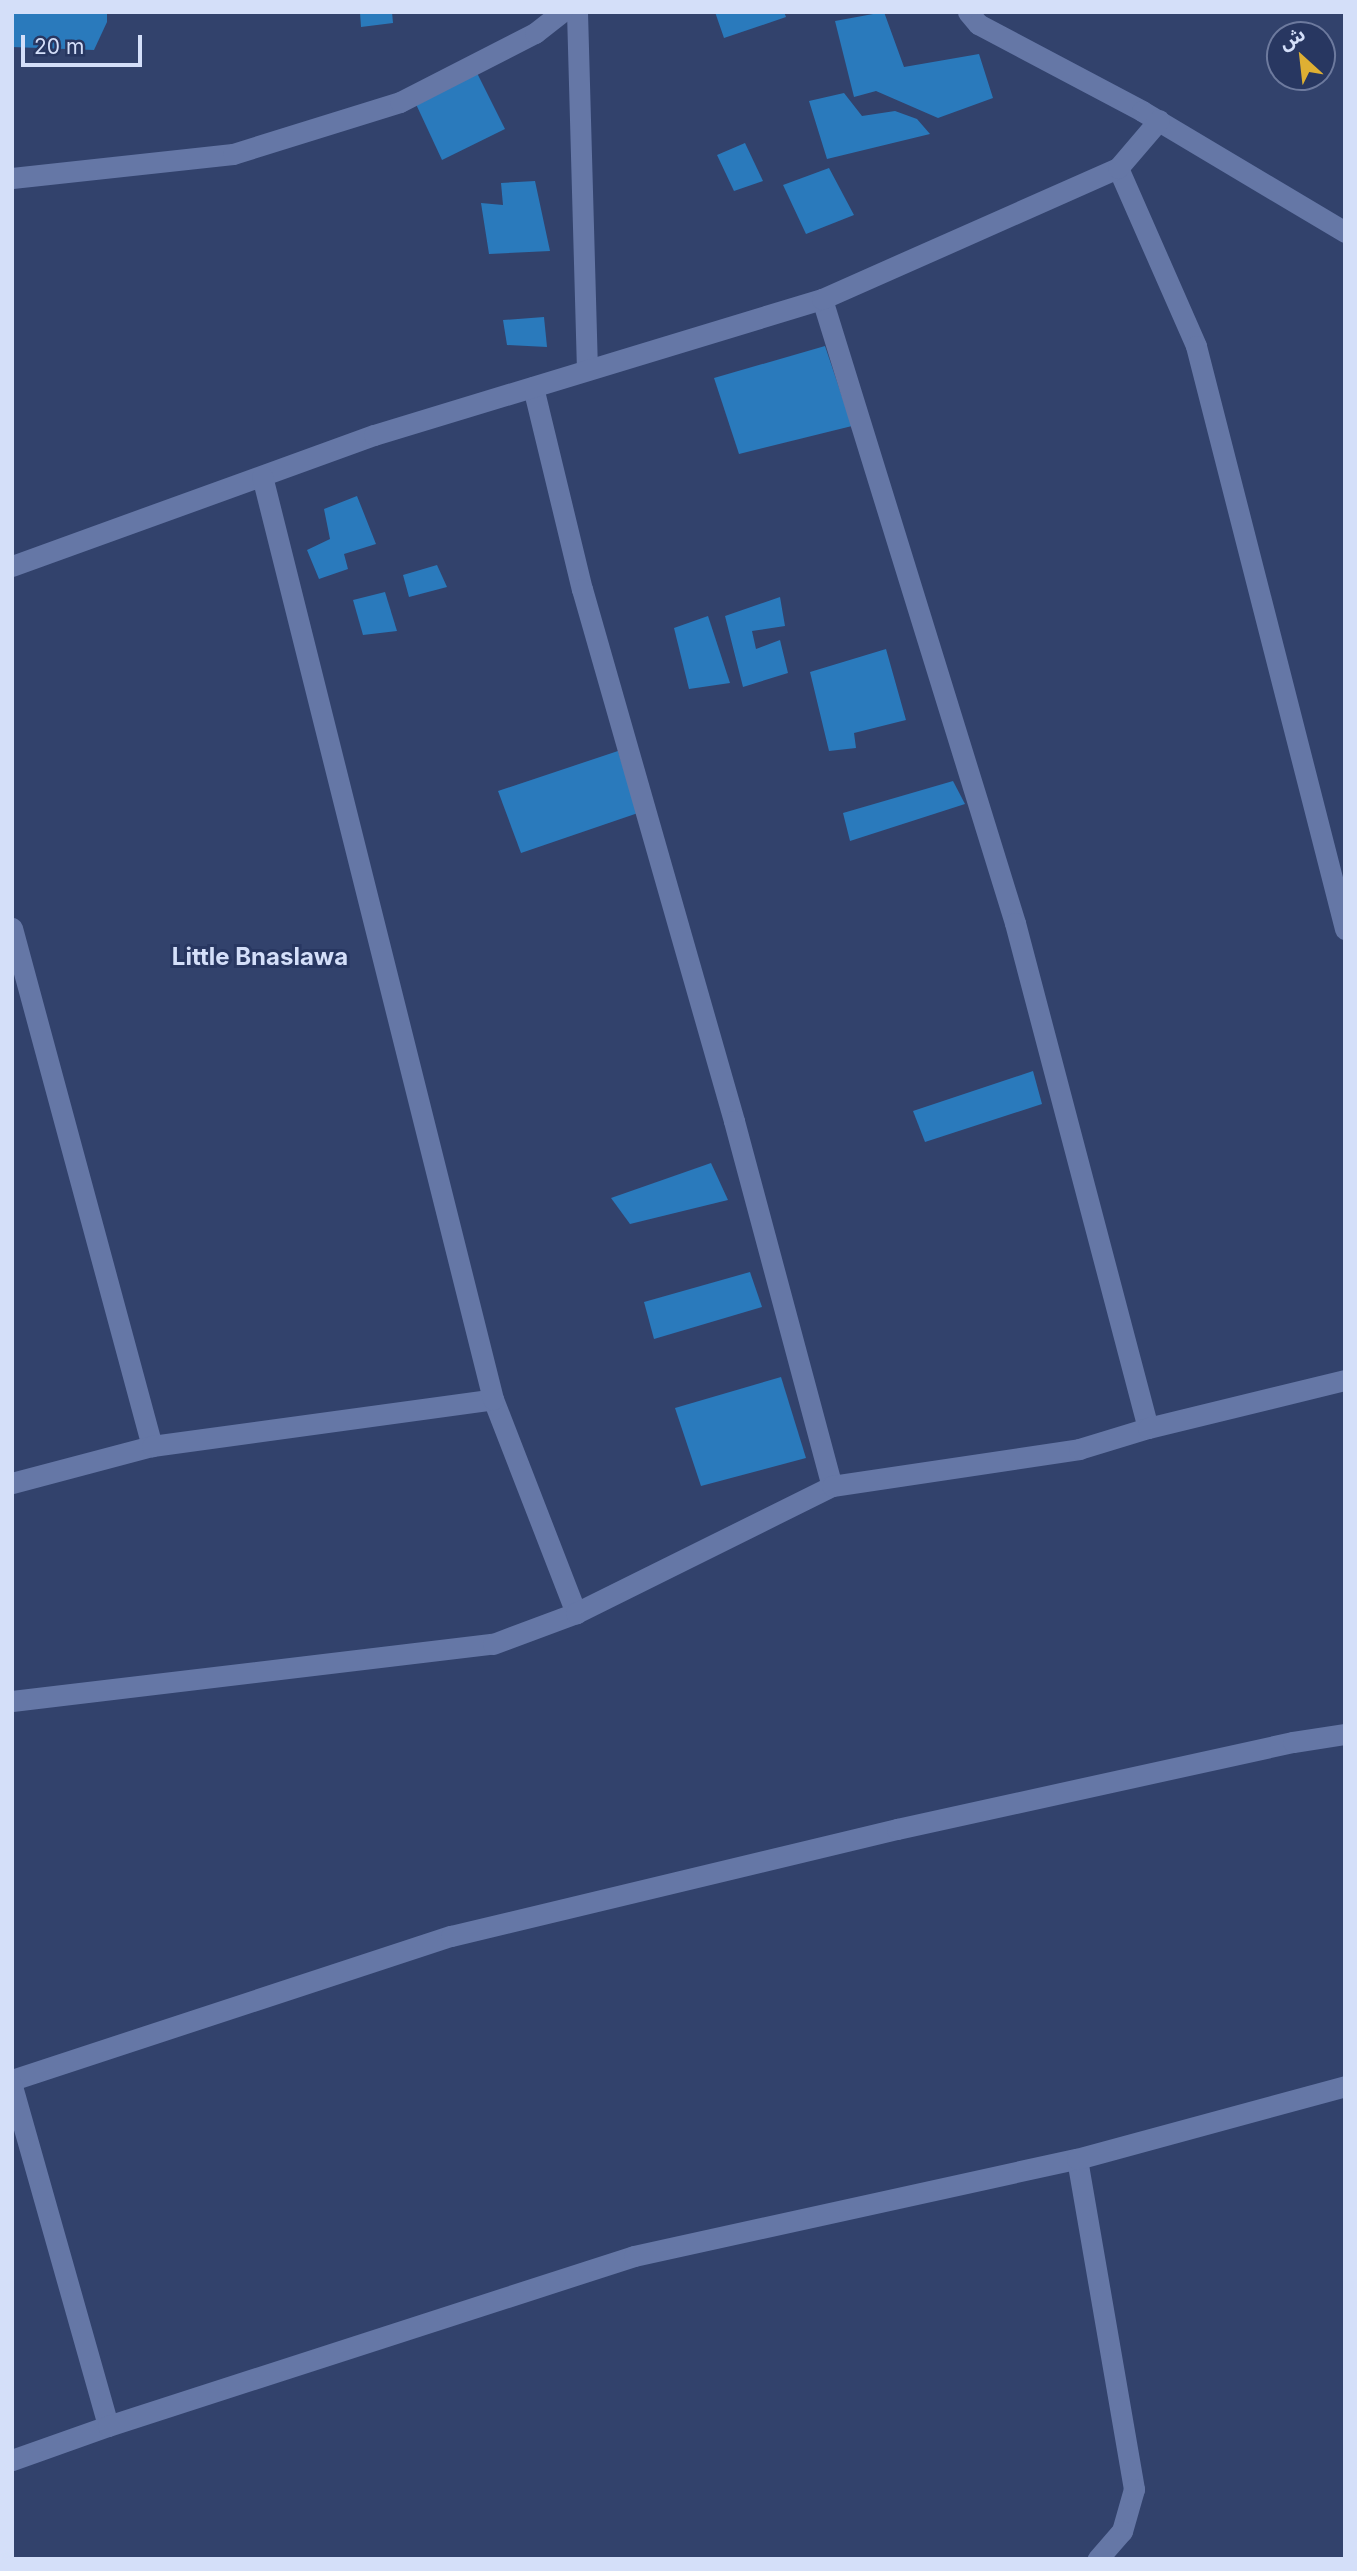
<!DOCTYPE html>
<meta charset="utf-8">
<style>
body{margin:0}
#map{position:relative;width:1357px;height:2571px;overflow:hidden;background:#32426c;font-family:Inter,"Noto Sans Arabic",sans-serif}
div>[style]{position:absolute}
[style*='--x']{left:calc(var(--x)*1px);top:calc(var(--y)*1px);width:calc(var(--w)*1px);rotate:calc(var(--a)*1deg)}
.building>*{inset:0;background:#2a7abc}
.minor>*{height:21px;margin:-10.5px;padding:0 10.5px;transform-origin:10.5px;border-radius:10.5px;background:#6577a6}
span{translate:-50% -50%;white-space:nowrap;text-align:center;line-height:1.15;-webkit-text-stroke:6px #283761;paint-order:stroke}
.quarter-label{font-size:24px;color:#d4dff9;font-weight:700}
.frame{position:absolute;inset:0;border:14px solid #d4dff9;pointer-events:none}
.north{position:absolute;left:1266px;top:21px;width:70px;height:70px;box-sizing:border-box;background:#283761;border:2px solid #6d7a9e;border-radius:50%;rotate:333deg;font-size:19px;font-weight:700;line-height:28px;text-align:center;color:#d4dff9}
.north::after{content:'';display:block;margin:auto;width:24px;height:32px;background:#dfb033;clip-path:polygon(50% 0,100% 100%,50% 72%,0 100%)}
.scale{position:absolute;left:21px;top:35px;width:121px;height:32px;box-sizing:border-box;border:4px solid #d4dff9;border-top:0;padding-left:9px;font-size:21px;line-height:24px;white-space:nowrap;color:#d4dff9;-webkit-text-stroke:5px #283761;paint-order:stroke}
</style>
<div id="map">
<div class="building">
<div style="clip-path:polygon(12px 12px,107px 12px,107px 22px,94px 50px,12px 47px)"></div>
<div style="clip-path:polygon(360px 12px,392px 12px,393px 23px,361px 27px)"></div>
<div style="clip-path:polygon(715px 12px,784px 12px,786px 17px,724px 38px)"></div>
<div style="clip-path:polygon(884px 12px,904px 67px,979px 54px,993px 98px,938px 118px,876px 91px,854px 97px,835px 21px)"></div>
<div style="clip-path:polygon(476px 71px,505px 129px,442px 160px,415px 102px)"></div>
<div style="clip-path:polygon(844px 93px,862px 116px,895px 111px,917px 119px,930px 134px,827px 159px,809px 101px)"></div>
<div style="clip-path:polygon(745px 143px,763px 181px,734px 191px,717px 155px)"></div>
<div style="clip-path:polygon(829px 168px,854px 215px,806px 234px,783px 185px)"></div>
<div style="clip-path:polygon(535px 181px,550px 251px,489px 254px,481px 203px,503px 205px,501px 183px)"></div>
<div style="clip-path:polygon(544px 317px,547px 347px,507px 345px,503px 320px)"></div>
<div style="clip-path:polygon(825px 346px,852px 426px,739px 454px,714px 378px)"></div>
<div style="clip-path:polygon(357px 496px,376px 544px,344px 554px,348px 569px,319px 579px,307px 550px,330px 539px,324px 509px)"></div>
<div style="clip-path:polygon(437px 565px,447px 587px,409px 597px,403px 575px)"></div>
<div style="clip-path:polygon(385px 592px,397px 631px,363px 635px,353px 600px)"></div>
<div style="clip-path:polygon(780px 597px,785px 626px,752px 631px,756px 649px,780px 640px,788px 673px,743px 687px,725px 616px)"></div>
<div style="clip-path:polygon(708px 616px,730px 683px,689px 689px,674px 628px)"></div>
<div style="clip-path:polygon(886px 649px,906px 720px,854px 733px,856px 748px,829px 751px,810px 672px)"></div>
<div style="clip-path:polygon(618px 751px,638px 813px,521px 853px,498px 791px)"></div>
<div style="clip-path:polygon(953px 781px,965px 804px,850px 841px,843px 813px)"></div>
<div style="clip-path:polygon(1033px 1071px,1042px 1104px,925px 1142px,913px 1111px)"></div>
<div style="clip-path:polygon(711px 1163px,728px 1200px,630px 1224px,611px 1198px)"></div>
<div style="clip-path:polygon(750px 1272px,762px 1307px,654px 1339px,644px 1302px)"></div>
<div style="clip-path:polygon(781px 1377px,806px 1458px,701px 1486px,675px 1408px)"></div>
</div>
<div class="minor">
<div style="--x:577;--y:12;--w:358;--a:88.4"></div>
<div style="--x:968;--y:12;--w:16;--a:50"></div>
<div style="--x:978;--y:24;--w:186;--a:27.9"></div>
<div style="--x:1142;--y:111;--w:236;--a:30.8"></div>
<div style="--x:1118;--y:168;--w:194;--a:66.3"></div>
<div style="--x:1196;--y:346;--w:602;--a:75.66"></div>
<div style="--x:12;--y:178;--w:222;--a:-6.2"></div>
<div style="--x:233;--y:154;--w:175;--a:-17.3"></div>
<div style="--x:400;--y:102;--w:152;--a:-27.1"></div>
<div style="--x:535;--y:33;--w:34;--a:-38"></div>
<div style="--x:822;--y:299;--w:653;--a:72.81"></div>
<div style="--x:1015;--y:923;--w:522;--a:75.25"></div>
<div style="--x:533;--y:387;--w:208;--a:76.4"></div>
<div style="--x:582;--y:589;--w:553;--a:74.05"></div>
<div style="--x:734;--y:1121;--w:378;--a:75"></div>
<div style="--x:12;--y:566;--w:385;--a:-19.9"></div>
<div style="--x:374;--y:435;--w:468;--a:-16.9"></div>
<div style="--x:822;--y:299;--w:324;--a:-23.9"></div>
<div style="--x:1118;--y:168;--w:63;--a:-49.5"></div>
<div style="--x:12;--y:928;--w:537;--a:74.88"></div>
<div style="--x:493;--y:1399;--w:230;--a:68.8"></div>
<div style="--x:12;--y:1483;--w:145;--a:-14.8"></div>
<div style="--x:152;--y:1446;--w:344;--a:-7.8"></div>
<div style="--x:493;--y:1399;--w:951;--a:-104.05"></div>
<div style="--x:12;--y:1701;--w:484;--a:-6.8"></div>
<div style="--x:493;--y:1644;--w:89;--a:-20.5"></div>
<div style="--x:576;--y:1613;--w:286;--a:-26.4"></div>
<div style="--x:832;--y:1486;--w:250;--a:-8.5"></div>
<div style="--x:1079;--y:1449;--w:72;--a:-16.9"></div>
<div style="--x:1148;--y:1428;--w:203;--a:-13.7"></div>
<div style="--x:12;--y:2080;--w:462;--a:-18.2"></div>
<div style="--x:451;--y:1936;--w:459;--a:-13.5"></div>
<div style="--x:897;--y:1829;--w:405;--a:-12.4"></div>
<div style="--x:1293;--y:1742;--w:53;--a:-8.7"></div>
<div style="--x:12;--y:2086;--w:353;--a:74.2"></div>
<div style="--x:1077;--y:2159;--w:335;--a:80.2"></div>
<div style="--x:1134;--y:2489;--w:44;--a:105.9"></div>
<div style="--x:1122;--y:2531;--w:37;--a:131"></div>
<div style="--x:12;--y:2460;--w:102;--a:-19.5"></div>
<div style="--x:108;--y:2426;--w:553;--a:-17.91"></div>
<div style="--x:634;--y:2256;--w:453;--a:-12.4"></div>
<div style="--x:1077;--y:2159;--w:278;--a:-15.2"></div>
</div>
<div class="quarter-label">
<span style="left:260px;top:957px">Little Bnaslawa</span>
</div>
<div class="frame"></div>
<div class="north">ش</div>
<div class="scale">20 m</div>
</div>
